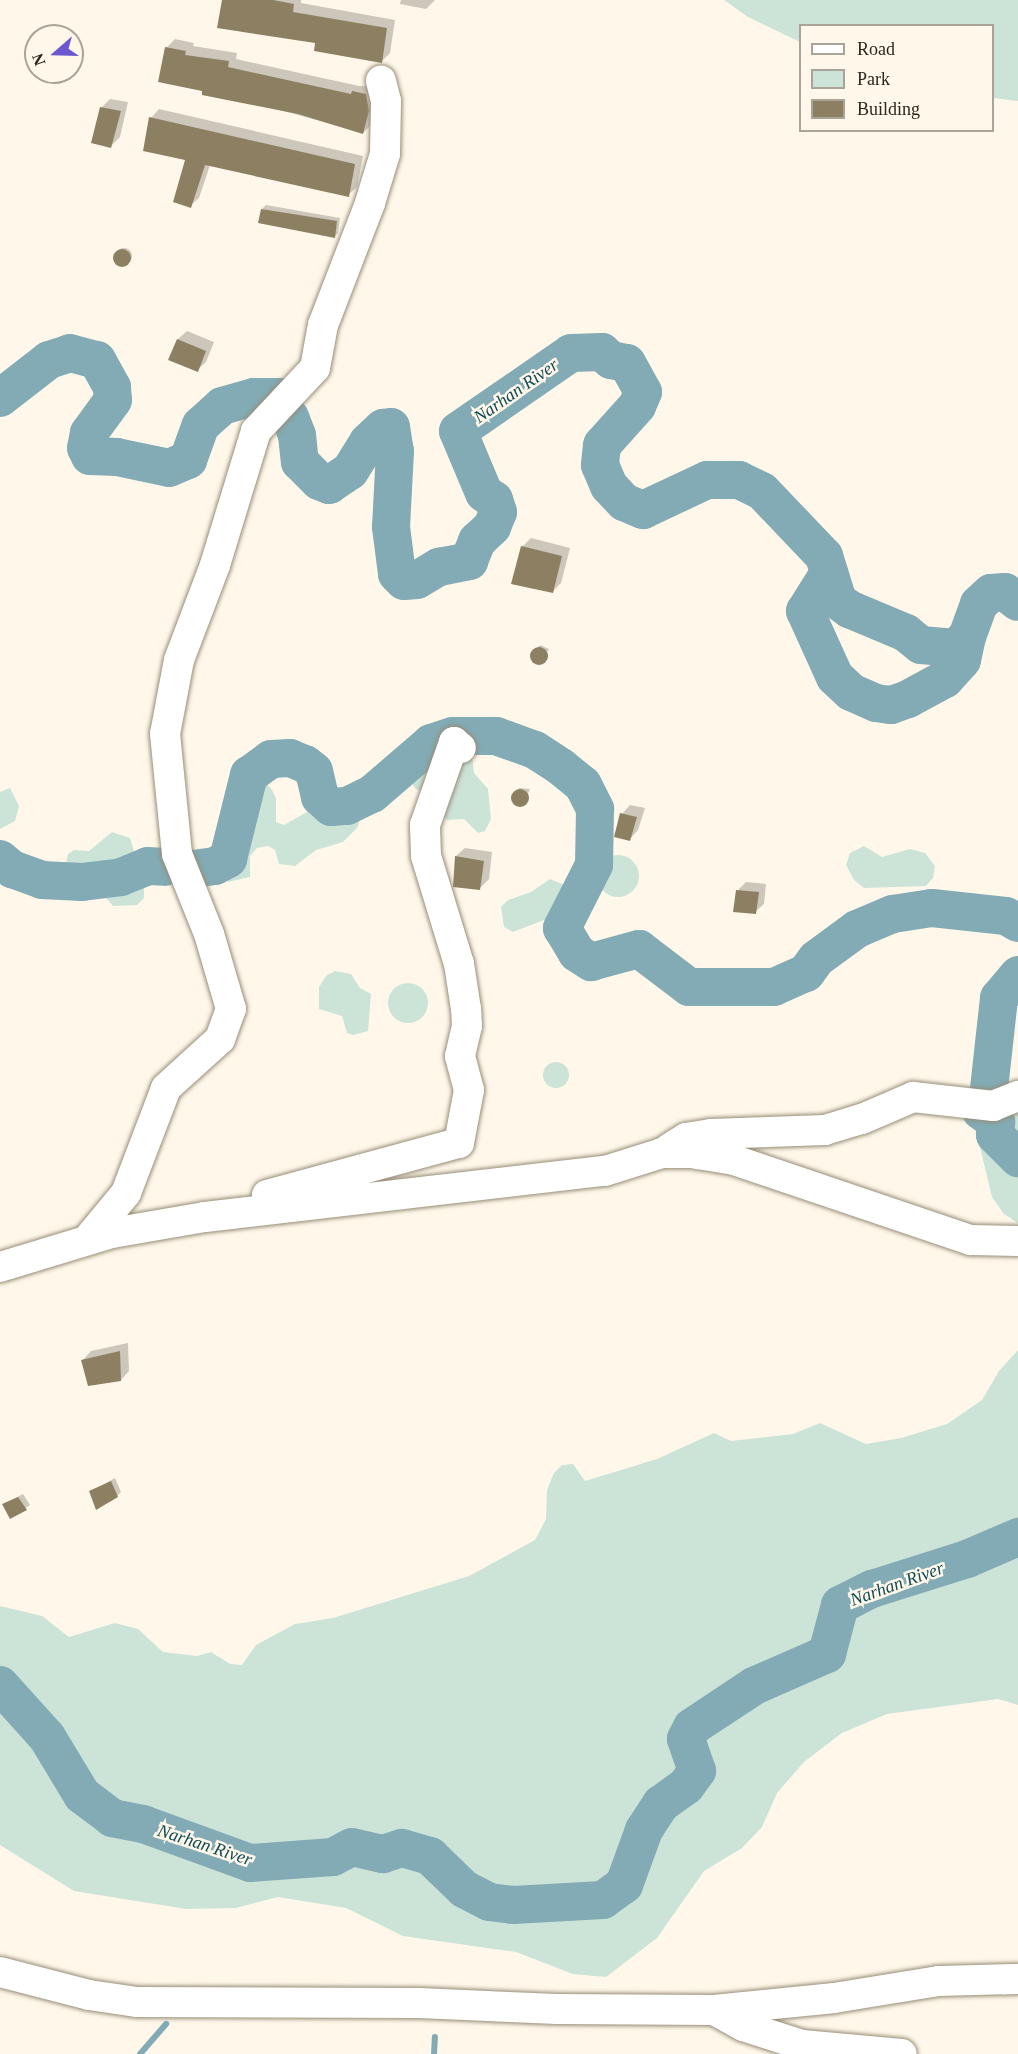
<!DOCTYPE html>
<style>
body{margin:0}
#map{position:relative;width:1018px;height:2054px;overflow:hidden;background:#fff8ea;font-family:"Times New Roman",serif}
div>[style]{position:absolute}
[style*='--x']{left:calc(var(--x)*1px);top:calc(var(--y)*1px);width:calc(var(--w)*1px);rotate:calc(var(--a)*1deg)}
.green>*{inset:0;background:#cce3d8}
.round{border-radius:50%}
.shadow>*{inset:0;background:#0003}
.stream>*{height:6px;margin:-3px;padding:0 3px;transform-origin:3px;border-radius:3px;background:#82abb5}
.river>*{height:38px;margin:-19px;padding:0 19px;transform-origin:19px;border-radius:19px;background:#82abb5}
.building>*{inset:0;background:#8d7f61}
.roads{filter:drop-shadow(0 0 2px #978d78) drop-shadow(0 0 2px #978d78)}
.minor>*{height:30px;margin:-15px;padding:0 15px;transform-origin:15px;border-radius:15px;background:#fff}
span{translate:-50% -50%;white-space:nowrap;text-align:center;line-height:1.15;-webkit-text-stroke:5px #fff8ea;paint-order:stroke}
.water-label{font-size:18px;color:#0f4b57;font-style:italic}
.legend{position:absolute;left:799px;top:24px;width:195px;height:108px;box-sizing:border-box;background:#fff8ea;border:2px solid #aaa498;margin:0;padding:8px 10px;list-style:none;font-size:18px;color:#2a261e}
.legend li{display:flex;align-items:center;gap:12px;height:30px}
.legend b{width:30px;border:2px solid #aaa498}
.north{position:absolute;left:24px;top:24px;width:60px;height:60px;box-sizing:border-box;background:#fff8ea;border:2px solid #aaa498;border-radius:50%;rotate:250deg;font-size:16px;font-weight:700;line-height:24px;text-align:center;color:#2a261e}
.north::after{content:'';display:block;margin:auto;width:21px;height:27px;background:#6d57d0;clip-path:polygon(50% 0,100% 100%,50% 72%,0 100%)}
</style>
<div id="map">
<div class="green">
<div style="clip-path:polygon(724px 0,1018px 0,1018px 101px,993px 98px,992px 26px,800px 26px,800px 42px,748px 17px)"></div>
<div style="clip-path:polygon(454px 742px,472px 755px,474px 773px,488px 789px,491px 819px,485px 831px,478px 833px,464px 819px,447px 820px,441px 814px,438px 798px,416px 789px,408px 778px,415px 761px,432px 749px)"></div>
<div style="clip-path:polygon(251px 782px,266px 783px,272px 790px,276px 798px,276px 822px,284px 825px,339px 794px,349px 791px,357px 794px,363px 810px,357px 828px,343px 842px,316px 850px,295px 866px,279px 864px,275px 850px,268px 846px,257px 848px,250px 856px,250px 877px,228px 882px,220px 825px,233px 794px)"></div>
<div style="clip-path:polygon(10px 788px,19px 806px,15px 821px,0 829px,0 792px)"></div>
<div style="clip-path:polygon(112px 832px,130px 838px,133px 848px,144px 884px,144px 898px,137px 905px,113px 906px,106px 898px,101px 873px,77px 876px,66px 864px,68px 854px,74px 850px,89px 851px)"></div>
<div style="clip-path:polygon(864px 846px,882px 857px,910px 849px,925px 853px,935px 866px,933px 878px,926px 886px,864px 888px,854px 880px,846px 865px,850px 853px)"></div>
<div class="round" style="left:597px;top:855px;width:42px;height:42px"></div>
<div style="clip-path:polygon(550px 879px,567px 886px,573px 894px,579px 915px,577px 920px,544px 920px,513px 932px,504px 927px,501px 907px,508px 900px,531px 892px)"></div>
<div style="clip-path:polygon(335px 971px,351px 974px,360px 988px,371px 994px,368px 1031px,353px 1035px,347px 1033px,342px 1016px,319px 1009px,319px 987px,327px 975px)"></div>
<div class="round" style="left:388px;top:983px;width:40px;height:40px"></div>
<div class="round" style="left:543px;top:1062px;width:26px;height:26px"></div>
<div style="clip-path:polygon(1018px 1112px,1018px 1223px,1004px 1214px,992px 1197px,980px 1147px,986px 1130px,1001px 1118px)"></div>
<div style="clip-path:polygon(1018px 1350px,1018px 1705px,998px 1699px,887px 1714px,842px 1733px,804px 1762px,777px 1793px,762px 1827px,742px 1848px,704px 1871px,657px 1938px,606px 1977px,573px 1974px,516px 1952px,403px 1936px,346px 1908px,278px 1897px,236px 1908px,186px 1909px,74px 1891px,0 1845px,0 1606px,42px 1616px,69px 1637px,115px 1623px,138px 1629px,163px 1652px,197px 1656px,211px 1652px,230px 1664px,242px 1665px,256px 1645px,295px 1624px,333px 1618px,469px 1576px,535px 1540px,546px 1519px,547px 1490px,554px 1473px,562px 1465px,573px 1464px,585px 1481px,657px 1459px,714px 1433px,731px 1441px,793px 1434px,820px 1423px,866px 1444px,901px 1438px,947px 1424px,982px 1400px,999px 1371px)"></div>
</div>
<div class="shadow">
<div style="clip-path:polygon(223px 0,301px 0,301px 3px,395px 20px,390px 53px,381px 62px,317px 42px)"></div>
<div style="clip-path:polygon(401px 0,435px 0,426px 9px,400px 4px)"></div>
<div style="clip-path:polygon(175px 39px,194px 43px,193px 46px,237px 53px,236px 59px,359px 86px,375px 86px,372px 124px,363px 133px,204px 89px,166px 48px)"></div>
<div style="clip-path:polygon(110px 99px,128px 102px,120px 137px,111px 146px,93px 142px,102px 107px)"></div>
<div style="clip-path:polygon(159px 109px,363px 156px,357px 187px,348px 195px,210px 165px,199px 198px,190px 206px,187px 158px,151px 118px)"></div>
<div style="clip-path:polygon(266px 205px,340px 218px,338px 233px,334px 237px,262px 209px)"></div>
<div class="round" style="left:116px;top:248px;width:16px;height:16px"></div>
<div style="clip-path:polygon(187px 331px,214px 342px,206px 362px,197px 370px,170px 359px,178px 339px)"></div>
<div style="clip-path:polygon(531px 538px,570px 548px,561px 583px,552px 592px,522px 547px)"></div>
<div style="clip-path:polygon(540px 645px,549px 649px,541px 663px,533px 661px,531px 655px)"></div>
<div style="clip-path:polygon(519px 788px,530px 789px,524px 803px,514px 803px)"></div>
<div style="clip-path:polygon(630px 805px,645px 808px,638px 830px,630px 839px,622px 814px)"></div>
<div style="clip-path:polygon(465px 848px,492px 852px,489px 879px,480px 888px,456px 856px)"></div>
<div style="clip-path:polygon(746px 882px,766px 884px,764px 904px,755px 912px,737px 891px)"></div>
<div style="clip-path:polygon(128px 1343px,129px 1371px,121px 1380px,83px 1360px,91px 1351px)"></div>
<div style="clip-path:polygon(115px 1478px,121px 1492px,117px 1496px,91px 1492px)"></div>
<div style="clip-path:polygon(23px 1494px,30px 1505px,11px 1517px,4px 1504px)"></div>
</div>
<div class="stream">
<div style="--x:140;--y:2054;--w:40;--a:-49"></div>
<div style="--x:434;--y:2054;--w:17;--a:-87"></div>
</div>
<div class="river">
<div style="--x:0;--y:398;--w:62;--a:-37.8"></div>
<div style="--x:49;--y:360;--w:22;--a:-18"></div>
<div style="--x:70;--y:353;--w:28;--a:15"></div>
<div style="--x:97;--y:360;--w:31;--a:61"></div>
<div style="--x:112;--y:387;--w:13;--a:86"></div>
<div style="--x:113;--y:400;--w:41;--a:126"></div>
<div style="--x:89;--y:433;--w:15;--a:101"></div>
<div style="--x:86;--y:448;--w:9;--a:63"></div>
<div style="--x:90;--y:456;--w:27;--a:2"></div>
<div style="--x:117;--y:457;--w:53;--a:11.9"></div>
<div style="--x:169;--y:468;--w:21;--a:-23"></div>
<div style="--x:188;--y:460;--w:37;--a:-70"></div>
<div style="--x:201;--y:425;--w:28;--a:-42"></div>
<div style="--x:222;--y:406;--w:33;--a:-16"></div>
<div style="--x:254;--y:397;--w:26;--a:0"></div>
<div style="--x:290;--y:417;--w:19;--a:69"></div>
<div style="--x:297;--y:435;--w:27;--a:84"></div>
<div style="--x:300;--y:462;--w:27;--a:45"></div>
<div style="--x:319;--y:481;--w:11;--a:22"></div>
<div style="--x:329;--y:485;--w:25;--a:-34"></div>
<div style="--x:350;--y:471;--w:34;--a:-58"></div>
<div style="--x:368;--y:442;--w:21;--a:-43"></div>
<div style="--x:383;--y:428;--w:8;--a:-7"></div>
<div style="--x:391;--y:427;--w:24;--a:81"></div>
<div style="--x:395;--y:451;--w:76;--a:93"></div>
<div style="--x:391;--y:527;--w:47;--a:82.7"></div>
<div style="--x:397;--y:574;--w:10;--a:45"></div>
<div style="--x:404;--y:581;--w:13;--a:-4"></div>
<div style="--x:417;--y:580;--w:26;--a:-31"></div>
<div style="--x:439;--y:567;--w:31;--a:-11"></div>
<div style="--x:469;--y:561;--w:22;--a:-68"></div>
<div style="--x:477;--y:541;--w:21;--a:-43"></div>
<div style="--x:492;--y:527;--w:16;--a:-68"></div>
<div style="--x:498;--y:512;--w:13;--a:-108"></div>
<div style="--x:494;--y:500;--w:12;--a:-145"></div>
<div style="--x:484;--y:493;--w:67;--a:-112.8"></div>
<div style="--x:458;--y:431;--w:137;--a:-34.6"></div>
<div style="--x:571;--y:353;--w:31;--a:-2"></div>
<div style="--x:602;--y:352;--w:12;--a:42"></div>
<div style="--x:611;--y:360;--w:16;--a:11"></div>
<div style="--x:627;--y:363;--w:33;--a:61"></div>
<div style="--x:643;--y:392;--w:15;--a:113"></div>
<div style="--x:637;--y:406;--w:52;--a:131.9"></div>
<div style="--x:602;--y:445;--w:20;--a:96"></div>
<div style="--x:600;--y:465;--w:23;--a:67"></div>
<div style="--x:609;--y:486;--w:22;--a:47"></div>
<div style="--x:624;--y:502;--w:21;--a:23"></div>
<div style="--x:643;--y:510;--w:71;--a:-25.1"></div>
<div style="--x:707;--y:480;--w:32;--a:0"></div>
<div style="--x:739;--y:480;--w:25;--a:26"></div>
<div style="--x:762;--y:491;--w:90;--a:46.4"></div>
<div style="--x:824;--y:556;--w:47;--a:72.7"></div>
<div style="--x:838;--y:601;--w:14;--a:36"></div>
<div style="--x:849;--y:609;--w:62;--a:22.8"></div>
<div style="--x:906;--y:633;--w:19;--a:39"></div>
<div style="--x:921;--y:645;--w:34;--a:5"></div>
<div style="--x:955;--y:648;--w:16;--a:-43"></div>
<div style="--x:967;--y:637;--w:35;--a:-70"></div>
<div style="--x:979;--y:604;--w:16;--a:-43"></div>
<div style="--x:991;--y:593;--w:14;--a:-4"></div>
<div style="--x:1005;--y:592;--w:16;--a:38"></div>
<div style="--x:829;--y:573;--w:45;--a:122.3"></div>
<div style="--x:805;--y:611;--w:72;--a:65.6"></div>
<div style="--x:835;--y:677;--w:22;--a:43"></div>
<div style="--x:851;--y:692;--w:27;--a:24"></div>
<div style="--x:876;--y:703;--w:15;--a:8"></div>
<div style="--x:891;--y:705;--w:18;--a:-19"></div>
<div style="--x:908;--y:699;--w:42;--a:-28.4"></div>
<div style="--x:945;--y:679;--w:25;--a:-48"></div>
<div style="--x:962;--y:660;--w:24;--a:-78"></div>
<div style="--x:0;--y:859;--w:16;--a:40"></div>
<div style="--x:12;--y:869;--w:32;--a:20"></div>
<div style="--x:42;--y:880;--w:40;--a:2.9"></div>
<div style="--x:82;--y:882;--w:39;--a:-7"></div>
<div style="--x:121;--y:877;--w:29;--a:-22"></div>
<div style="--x:148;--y:866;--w:17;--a:3"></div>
<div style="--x:186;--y:870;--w:29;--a:-8"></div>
<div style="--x:215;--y:866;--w:15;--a:-28"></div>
<div style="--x:228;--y:859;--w:87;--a:-76"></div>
<div style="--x:249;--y:775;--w:27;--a:-36"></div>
<div style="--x:271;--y:759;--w:19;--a:-3"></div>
<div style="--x:290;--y:758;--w:16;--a:22"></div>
<div style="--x:305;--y:764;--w:11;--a:38"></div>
<div style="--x:314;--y:771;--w:27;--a:77"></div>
<div style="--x:320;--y:797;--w:15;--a:42"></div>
<div style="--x:331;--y:807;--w:16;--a:-4"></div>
<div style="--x:347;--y:806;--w:28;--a:-26"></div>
<div style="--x:372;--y:794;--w:78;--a:-40.8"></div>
<div style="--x:431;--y:743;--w:23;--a:-18"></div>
<div style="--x:453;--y:736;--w:43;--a:0"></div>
<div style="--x:496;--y:736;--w:41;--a:19.7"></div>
<div style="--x:535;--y:750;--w:31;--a:33"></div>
<div style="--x:561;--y:767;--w:28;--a:39"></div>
<div style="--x:583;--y:785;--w:27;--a:63"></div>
<div style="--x:595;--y:809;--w:56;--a:91"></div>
<div style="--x:594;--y:865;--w:71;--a:116.9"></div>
<div style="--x:562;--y:928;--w:29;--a:59"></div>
<div style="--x:577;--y:953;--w:17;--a:33"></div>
<div style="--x:591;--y:962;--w:50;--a:-15.2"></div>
<div style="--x:639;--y:949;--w:63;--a:37.2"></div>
<div style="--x:689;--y:987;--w:85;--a:0"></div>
<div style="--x:774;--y:987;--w:35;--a:-24"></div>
<div style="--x:806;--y:973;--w:17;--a:-54"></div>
<div style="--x:816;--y:959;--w:51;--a:-36.2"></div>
<div style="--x:857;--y:929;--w:39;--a:-23"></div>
<div style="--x:893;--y:914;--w:39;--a:-9"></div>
<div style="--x:932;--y:908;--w:74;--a:6.2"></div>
<div style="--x:1006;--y:916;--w:14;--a:30"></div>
<div style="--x:988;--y:1098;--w:101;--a:-83.7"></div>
<div style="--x:999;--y:998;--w:30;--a:-50"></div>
<div style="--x:987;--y:1115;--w:7;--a:-146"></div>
<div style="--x:981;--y:1111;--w:19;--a:36"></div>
<div style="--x:996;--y:1122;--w:13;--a:94"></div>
<div style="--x:995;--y:1135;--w:33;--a:45"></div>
<div style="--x:0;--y:1685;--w:70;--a:47.9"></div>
<div style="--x:47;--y:1737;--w:68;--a:58.9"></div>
<div style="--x:82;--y:1795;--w:38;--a:37"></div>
<div style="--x:112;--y:1818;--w:32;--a:11"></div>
<div style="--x:143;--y:1824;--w:114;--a:20"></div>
<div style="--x:250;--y:1863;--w:83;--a:-4.1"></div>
<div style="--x:333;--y:1857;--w:21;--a:-28"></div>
<div style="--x:352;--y:1847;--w:32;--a:13"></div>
<div style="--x:383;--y:1854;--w:20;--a:-18"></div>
<div style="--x:402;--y:1848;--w:29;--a:16"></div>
<div style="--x:430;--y:1856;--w:47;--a:44.1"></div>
<div style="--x:464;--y:1889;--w:28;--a:27"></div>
<div style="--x:489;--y:1902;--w:24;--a:7"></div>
<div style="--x:513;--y:1905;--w:90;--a:-3.2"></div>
<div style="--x:603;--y:1900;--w:26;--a:-36"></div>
<div style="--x:624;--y:1885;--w:59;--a:-70"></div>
<div style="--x:644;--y:1830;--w:31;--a:-57"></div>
<div style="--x:661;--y:1804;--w:31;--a:-36"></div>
<div style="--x:686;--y:1786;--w:19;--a:-54"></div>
<div style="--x:697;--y:1771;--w:34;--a:-109"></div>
<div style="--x:686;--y:1739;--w:13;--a:-63"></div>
<div style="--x:692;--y:1727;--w:74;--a:-33.5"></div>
<div style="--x:754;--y:1686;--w:80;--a:-23.7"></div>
<div style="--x:827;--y:1654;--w:51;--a:-75.1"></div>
<div style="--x:840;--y:1605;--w:36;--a:-27"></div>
<div style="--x:872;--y:1589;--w:100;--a:-17.5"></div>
<div style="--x:967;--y:1559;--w:56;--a:-23.3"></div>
</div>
<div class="building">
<div style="clip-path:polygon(222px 0,273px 0,294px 4px,293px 12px,387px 28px,382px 63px,314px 51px,315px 43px,217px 28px)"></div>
<div style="clip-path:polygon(165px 47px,186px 51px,185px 55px,229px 61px,228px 67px,351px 94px,352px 91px,366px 94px,369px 111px,363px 134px,298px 114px,202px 95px,202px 91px,158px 82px)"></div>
<div style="clip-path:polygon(100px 107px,121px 111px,111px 148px,91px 143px)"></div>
<div style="clip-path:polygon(149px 117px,355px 164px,349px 197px,205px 165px,191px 208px,173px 202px,185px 160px,143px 151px)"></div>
<div style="clip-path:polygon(261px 209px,337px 221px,335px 238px,258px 223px)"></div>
<div class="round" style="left:113px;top:249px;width:18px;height:18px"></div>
<div style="clip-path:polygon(177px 339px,206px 351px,198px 372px,168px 360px)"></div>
<div style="clip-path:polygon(521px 546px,562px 556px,553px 593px,511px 584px)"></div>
<div class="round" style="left:530px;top:647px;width:18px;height:18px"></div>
<div class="round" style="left:511px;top:789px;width:18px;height:18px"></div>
<div style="clip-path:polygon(620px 813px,637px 817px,630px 841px,614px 837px)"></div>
<div style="clip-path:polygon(455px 856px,484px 861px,480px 890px,453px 887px)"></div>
<div style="clip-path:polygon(736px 890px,759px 892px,756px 914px,733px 912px)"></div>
<div style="clip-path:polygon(120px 1351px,121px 1381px,88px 1386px,81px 1360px)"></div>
<div style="clip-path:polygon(111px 1481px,118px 1497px,96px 1510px,89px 1491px)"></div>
<div style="clip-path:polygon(18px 1497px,27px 1510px,10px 1519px,2px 1504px)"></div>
</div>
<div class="roads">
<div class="minor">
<div style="--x:670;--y:1148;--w:19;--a:-32"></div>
<div style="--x:686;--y:1138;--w:25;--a:-9"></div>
<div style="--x:711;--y:1134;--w:114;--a:-2"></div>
<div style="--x:825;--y:1130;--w:39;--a:-17"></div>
<div style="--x:862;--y:1119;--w:56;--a:-23.3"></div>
<div style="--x:913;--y:1097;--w:81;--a:6.4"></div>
<div style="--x:993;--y:1106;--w:27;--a:-22"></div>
<div style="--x:267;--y:1195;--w:199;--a:-15.2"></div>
<div style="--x:459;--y:1143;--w:54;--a:-79.3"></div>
<div style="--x:469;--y:1090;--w:35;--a:-105"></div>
<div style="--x:460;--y:1056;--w:31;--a:-77"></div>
<div style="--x:467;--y:1026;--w:17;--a:-93"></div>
<div style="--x:466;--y:1009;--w:46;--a:-98.8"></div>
<div style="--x:459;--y:964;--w:113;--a:-107"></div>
<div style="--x:426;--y:856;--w:31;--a:-92"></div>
<div style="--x:425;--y:825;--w:88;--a:-70.7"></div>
<div style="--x:454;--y:742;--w:9;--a:41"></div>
<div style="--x:87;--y:1240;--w:61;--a:-50.3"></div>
<div style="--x:126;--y:1193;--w:112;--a:-69.1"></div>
<div style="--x:166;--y:1088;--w:73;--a:-42.2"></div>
<div style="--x:220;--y:1039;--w:32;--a:-70"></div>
<div style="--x:231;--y:1009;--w:78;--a:-106.3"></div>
<div style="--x:209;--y:934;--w:86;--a:-111.8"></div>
<div style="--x:177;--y:854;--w:121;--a:-95.7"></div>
<div style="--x:165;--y:734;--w:75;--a:-79.3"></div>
<div style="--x:179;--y:660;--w:102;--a:-69.2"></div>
<div style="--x:215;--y:565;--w:140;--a:-73"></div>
<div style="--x:256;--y:431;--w:86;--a:-46.9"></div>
<div style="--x:315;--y:368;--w:44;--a:-79.5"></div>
<div style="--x:323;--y:325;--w:131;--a:-68.9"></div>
<div style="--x:370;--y:203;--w:51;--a:-73"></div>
<div style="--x:385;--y:154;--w:53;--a:-88.9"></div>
<div style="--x:386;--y:101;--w:21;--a:-104"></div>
<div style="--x:0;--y:1267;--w:117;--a:-16.9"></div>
<div style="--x:112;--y:1233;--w:94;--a:-9.8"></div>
<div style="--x:205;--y:1217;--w:403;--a:-6.6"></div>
<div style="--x:605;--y:1171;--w:60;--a:-17.5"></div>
<div style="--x:662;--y:1153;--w:29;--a:0"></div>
<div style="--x:691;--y:1153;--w:44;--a:9.2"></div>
<div style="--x:734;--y:1160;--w:250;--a:18.7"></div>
<div style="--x:971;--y:1240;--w:47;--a:1.2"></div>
<div style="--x:0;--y:1972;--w:92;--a:14.5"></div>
<div style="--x:89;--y:1995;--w:49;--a:8.3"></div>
<div style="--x:137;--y:2002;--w:282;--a:0.2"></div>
<div style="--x:419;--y:2003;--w:138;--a:2.5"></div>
<div style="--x:557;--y:2009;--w:157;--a:0.4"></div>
<div style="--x:714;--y:2010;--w:121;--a:-5.7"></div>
<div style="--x:834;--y:1998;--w:106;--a:-9.2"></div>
<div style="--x:939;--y:1981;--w:79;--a:-1.5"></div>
<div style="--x:714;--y:2010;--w:33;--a:29"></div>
<div style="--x:743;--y:2026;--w:62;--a:17.9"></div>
<div style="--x:802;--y:2045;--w:100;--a:5.1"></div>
</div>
</div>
<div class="water-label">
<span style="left:516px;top:391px;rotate:-35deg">Narhan River</span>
<span style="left:897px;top:1584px;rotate:-20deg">Narhan River</span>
<span style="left:205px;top:1845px;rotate:18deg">Narhan River</span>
</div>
<ul class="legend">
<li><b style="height:8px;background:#fff"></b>Road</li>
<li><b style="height:16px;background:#cce3d8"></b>Park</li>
<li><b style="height:16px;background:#8d7f61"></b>Building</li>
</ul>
<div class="north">N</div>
</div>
